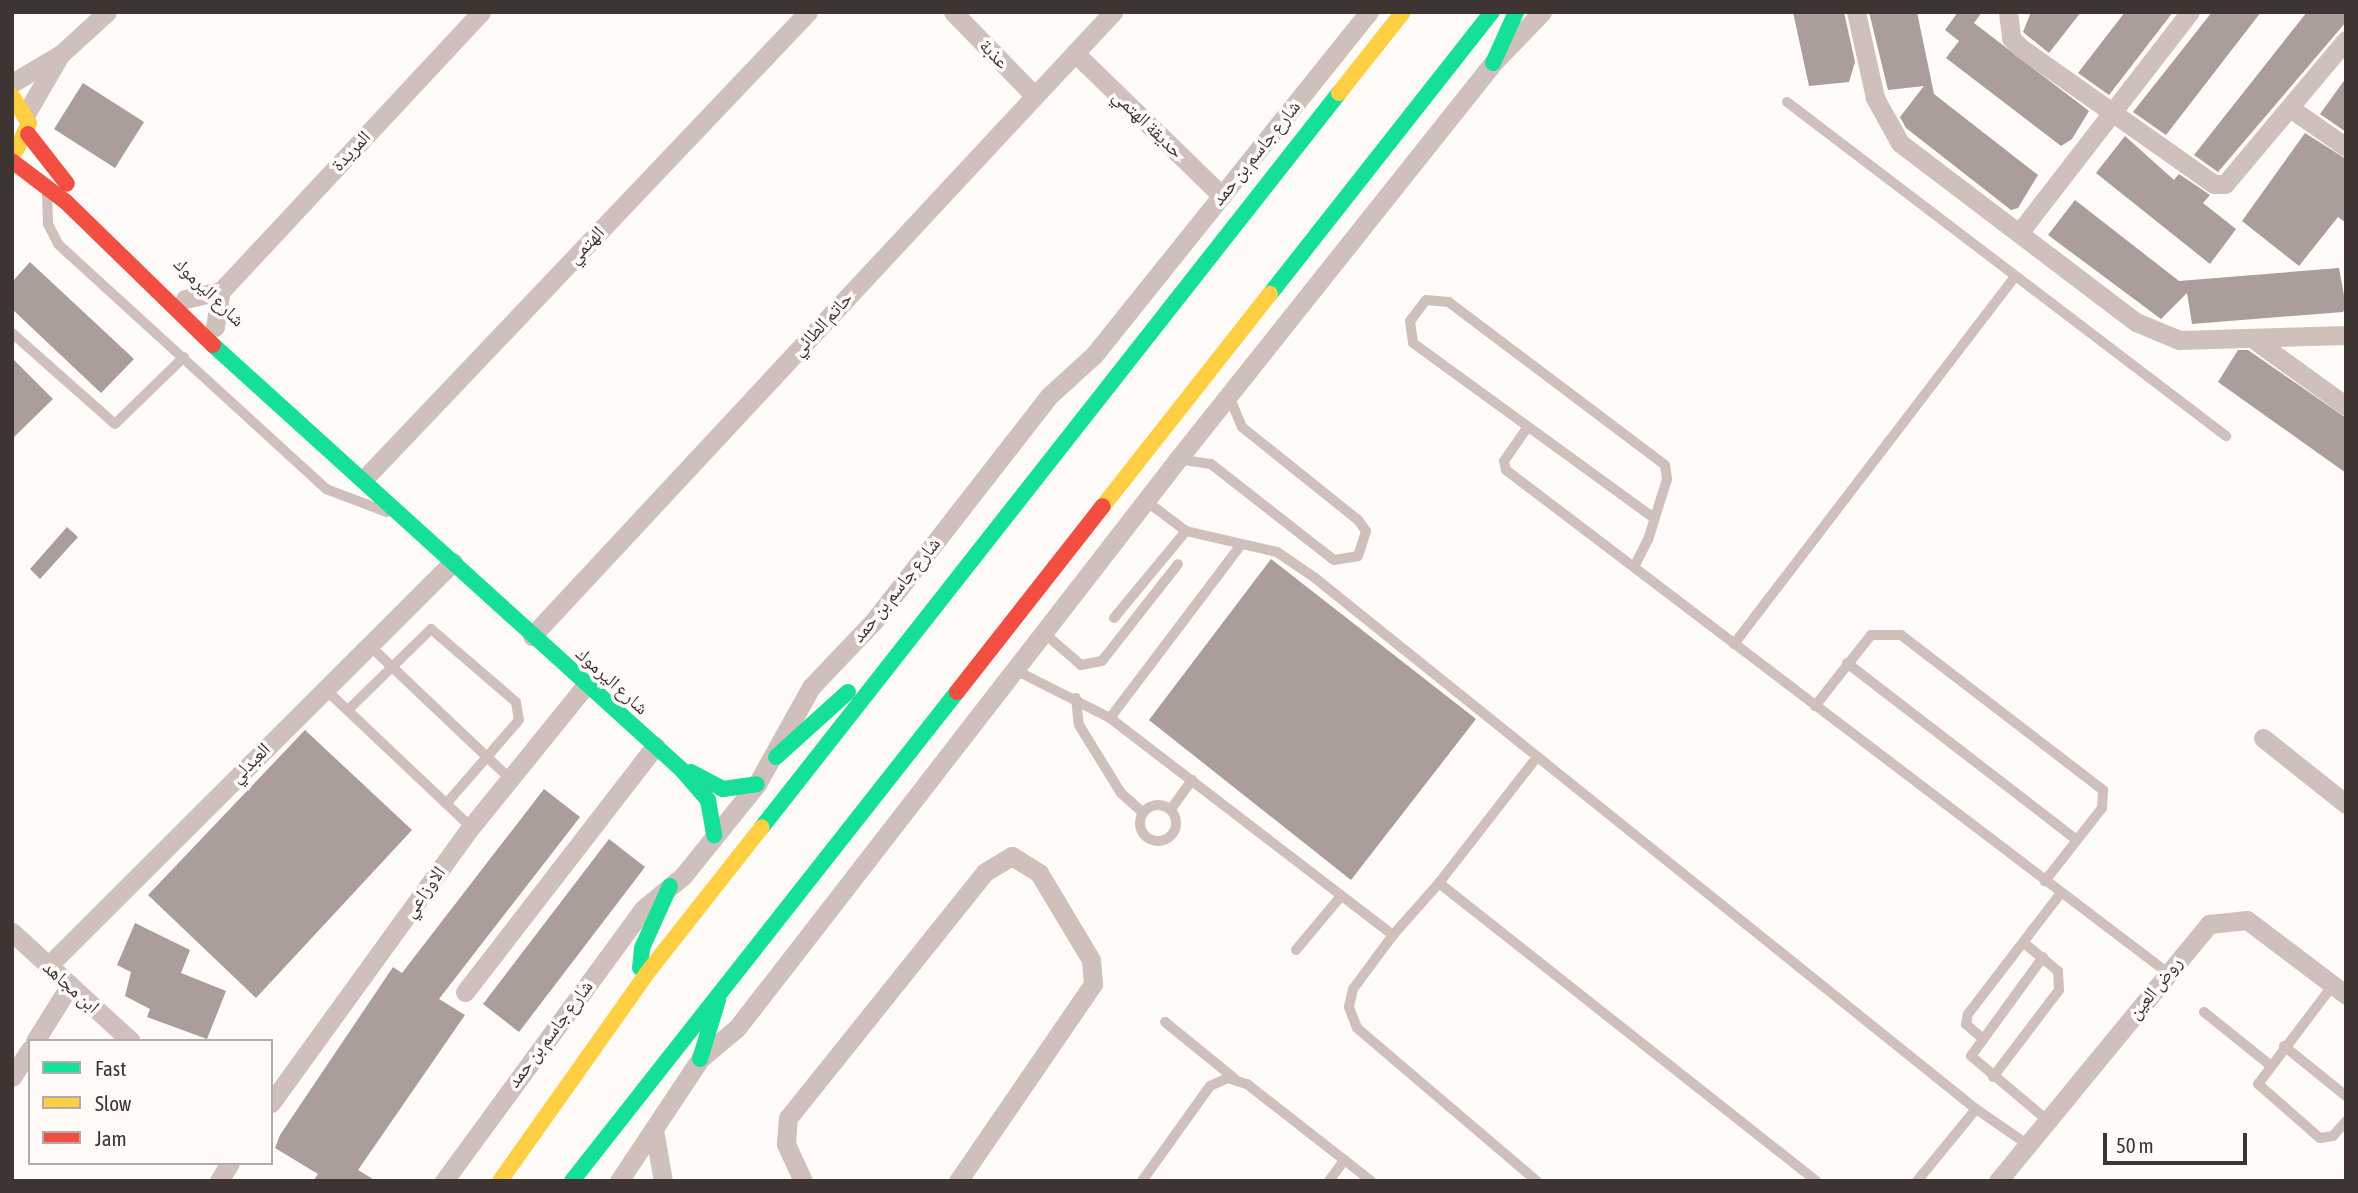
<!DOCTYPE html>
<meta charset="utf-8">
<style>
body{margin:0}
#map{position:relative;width:2358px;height:1193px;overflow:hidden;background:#fefbf9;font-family:"Asap Condensed","Noto Naskh Arabic",sans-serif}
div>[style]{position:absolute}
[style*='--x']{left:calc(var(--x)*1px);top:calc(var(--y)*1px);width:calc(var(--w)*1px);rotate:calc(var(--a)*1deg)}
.building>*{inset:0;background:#ab9d99}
.lane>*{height:10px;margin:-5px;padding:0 5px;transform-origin:5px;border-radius:5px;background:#d0c0bb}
.lane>.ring{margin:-5px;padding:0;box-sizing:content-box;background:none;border:10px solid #d0c0bb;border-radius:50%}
.street>*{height:19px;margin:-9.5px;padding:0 9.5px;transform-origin:9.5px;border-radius:9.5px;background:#d0c0bb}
.fast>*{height:16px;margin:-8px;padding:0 8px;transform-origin:8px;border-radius:8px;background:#16e098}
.slow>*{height:16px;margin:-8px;padding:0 8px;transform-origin:8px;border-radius:8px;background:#ffcf43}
.jam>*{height:16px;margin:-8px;padding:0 8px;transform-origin:8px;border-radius:8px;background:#f24e42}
span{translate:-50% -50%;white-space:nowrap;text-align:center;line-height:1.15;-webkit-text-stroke:7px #fffaf8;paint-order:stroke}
.street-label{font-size:19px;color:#3e3432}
.frame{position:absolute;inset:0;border:14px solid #3e3432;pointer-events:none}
.legend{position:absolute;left:28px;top:1039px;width:245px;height:126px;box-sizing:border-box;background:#fffaf8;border:2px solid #b2aba9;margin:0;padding:9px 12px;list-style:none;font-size:21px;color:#3e3432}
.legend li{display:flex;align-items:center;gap:14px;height:35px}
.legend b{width:35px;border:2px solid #b2aba9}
.scale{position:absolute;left:2103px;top:1133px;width:144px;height:32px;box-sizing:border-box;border:4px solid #3e3432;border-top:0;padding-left:9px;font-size:21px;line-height:24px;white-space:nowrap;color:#3e3432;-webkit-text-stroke:5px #fffaf8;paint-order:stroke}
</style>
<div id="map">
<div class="building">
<div style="clip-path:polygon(1793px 12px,1844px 12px,1855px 62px,1849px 82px,1809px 86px)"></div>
<div style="clip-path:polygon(1869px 12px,1917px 12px,1934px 94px,2038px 175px,2018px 208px,2011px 210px,1906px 128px,1900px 117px,1924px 86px,1888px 90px)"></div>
<div style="clip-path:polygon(1958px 12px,1982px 12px,1974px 23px,2089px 111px,2072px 139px,2061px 146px,1946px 58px,1959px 41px,1945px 30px)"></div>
<div style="clip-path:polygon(2031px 12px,2081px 12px,2049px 53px,2023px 32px)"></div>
<div style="clip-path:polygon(2125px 12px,2173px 12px,2109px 95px,2078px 73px)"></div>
<div style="clip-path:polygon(2212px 12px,2261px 12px,2166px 135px,2133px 112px)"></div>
<div style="clip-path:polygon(2307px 12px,2346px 12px,2346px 22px,2218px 172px,2194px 155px)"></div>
<div style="clip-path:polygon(2346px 78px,2346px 132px,2320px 114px)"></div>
<div style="clip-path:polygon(83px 83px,144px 122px,115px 168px,54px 129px)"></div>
<div style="clip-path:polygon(2305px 133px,2346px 159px,2346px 223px,2338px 217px,2299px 266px,2242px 221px)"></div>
<div style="clip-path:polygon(2125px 136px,2174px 180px,2179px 174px,2210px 195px,2203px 203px,2236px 229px,2210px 264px,2096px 173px)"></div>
<div style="clip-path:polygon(2075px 200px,2179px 281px,2339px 268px,2346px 306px,2343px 312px,2192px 324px,2187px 293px,2161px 319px,2048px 235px)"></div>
<div style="clip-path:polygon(30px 262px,134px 359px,101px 393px,12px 309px,12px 282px)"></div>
<div style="clip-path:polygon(2238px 350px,2248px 350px,2346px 418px,2346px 473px,2218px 382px)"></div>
<div style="clip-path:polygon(12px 358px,53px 399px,12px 439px)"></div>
<div style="clip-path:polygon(67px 527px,78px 537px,40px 579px,30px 569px)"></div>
<div style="clip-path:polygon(1271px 559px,1476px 719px,1351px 880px,1149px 720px)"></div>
<div style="clip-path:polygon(305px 730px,412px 830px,256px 998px,148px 895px)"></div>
<div style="clip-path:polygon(544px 789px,580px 817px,439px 999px,465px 1015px,358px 1170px,376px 1181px,313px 1181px,318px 1174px,275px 1148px,280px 1135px,393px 967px,402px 973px)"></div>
<div style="clip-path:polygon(609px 839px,645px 867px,519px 1032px,483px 1004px)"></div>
<div style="clip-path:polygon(135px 923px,190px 950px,181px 973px,226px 991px,207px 1039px,147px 1017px,150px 1009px,125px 996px,131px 972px,117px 965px)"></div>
</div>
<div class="lane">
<div style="--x:1787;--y:102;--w:552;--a:37.26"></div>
<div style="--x:47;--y:194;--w:30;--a:88"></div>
<div style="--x:48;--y:224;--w:22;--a:63"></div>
<div style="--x:58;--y:244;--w:363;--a:42.4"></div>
<div style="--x:326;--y:489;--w:65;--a:20.7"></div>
<div style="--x:12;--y:333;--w:137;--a:41.5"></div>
<div style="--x:115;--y:424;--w:96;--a:-44.2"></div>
<div style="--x:1527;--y:428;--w:40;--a:124.9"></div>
<div style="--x:1504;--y:461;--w:9;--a:77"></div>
<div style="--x:1506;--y:470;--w:831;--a:37.23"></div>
<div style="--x:1178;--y:459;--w:33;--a:9"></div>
<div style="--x:1211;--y:464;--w:156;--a:38"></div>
<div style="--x:1334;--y:560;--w:24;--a:-9"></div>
<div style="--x:1358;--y:556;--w:26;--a:-72"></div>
<div style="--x:1366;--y:531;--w:14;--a:-126"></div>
<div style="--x:1358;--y:520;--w:149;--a:-141.3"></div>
<div style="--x:1242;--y:427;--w:34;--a:-113"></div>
<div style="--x:1146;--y:501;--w:50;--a:36.9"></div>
<div style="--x:1186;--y:531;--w:93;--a:13"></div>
<div style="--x:1277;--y:552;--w:46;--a:34.4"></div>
<div style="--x:1315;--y:578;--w:848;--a:38.78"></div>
<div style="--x:1976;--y:1109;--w:93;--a:129.3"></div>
<div style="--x:1634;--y:567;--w:30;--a:-63"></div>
<div style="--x:1648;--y:540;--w:64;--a:-72.7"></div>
<div style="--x:1667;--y:479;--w:14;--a:-98"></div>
<div style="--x:1665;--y:465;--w:271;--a:-143"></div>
<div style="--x:1449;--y:302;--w:23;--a:-175"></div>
<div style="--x:1426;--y:300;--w:26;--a:127"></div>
<div style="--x:1410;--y:321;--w:22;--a:82"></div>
<div style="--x:1413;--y:343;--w:298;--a:36"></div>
<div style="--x:1114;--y:618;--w:113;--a:-50.4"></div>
<div style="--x:1044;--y:633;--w:49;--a:40.9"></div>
<div style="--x:1081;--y:665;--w:21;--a:-11"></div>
<div style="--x:1102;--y:661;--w:123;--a:-51.9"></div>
<div style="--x:1734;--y:644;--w:463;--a:-52.6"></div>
<div style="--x:369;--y:645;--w:195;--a:43.5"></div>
<div style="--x:1847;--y:663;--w:290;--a:37.6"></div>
<div style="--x:1017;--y:671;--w:104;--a:26.8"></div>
<div style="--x:1110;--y:718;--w:357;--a:37.5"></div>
<div style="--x:1393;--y:935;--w:67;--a:126.5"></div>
<div style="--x:1353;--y:989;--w:18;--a:103"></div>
<div style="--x:1349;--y:1007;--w:22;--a:69"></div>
<div style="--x:1357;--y:1028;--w:236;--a:40.4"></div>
<div style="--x:325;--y:689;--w:201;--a:43.4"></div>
<div style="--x:1076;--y:698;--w:27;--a:84"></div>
<div style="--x:1079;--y:725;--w:80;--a:58.3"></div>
<div style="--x:1121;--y:793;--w:30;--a:42"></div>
<div style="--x:1815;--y:706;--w:90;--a:-51.7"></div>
<div style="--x:1871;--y:635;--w:30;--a:0"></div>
<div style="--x:1901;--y:635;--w:255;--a:37.5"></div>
<div style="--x:2103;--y:790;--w:18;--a:93"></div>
<div style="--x:2102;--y:808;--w:93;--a:128"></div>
<div style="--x:348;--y:710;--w:116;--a:-44.3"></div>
<div style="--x:431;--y:629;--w:112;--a:40.7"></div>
<div style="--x:516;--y:702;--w:18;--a:81"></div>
<div style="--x:519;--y:720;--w:111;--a:131"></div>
<div style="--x:1110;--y:718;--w:217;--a:-52.9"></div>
<div style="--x:1537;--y:757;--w:160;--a:127.9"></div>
<div style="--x:1439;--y:883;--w:481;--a:38.3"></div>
<div class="ring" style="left:1140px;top:805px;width:26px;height:26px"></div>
<div style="--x:1171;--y:809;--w:36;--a:-54"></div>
<div style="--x:1393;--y:935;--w:69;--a:-48.5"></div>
<div style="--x:1296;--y:950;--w:70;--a:-50.2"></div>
<div style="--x:2043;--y:957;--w:122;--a:126"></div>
<div style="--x:1971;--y:1056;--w:99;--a:40.1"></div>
<div style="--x:2333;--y:985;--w:124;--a:127.1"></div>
<div style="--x:2258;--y:1084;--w:82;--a:41.1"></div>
<div style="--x:2320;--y:1138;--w:13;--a:-9"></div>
<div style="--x:2333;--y:1136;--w:20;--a:-49"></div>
<div style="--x:2204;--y:1012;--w:85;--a:38.8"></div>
<div style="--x:1165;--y:1022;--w:89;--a:39.1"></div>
<div style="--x:1982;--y:1038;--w:21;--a:-139"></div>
<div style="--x:1966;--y:1024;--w:10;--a:-79"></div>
<div style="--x:1968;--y:1014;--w:153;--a:-52.5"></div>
<div style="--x:2284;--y:1046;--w:80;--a:38.9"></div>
<div style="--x:1993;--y:1077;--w:109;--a:-52.8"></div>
<div style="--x:2059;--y:990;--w:19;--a:-93"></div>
<div style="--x:2058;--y:971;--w:45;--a:-140.4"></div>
<div style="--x:1976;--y:1109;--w:62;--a:34.5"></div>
<div style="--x:1142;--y:1181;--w:117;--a:-54.4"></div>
<div style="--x:1210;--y:1086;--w:20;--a:-24"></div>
<div style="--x:1228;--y:1078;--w:20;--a:18"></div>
<div style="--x:1247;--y:1084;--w:157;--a:38"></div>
<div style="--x:1329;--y:1181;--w:26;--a:-54"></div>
</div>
<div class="street">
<div style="--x:953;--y:12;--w:116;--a:45.7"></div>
<div style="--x:1856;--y:12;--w:88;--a:77.5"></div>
<div style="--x:1875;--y:98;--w:51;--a:60.9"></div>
<div style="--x:1900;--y:143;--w:296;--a:37.2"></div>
<div style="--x:2136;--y:322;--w:47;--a:22.7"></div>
<div style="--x:2179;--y:340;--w:167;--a:-1.7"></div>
<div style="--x:2008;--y:12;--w:26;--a:83"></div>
<div style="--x:2011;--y:38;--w:14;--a:45"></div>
<div style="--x:2021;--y:48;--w:236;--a:35.2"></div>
<div style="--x:2214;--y:184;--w:11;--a:0"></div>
<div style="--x:2225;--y:184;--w:188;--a:-50"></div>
<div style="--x:1075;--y:53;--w:205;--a:44.2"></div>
<div style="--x:12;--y:83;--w:57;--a:-30.6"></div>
<div style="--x:61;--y:54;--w:62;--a:-42.4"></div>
<div style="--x:2290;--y:108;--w:68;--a:34.9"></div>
<div style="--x:27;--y:112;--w:66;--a:-59.9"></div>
<div style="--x:2019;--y:233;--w:279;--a:-52.3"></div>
<div style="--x:185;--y:299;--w:37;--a:-13"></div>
<div style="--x:221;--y:291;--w:381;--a:-47"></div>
<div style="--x:215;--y:327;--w:36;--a:-81"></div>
<div style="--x:2256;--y:341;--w:111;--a:35.8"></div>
<div style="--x:365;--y:478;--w:643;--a:-46.45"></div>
<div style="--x:532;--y:636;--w:853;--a:-47.04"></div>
<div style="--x:2263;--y:738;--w:106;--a:38.5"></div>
<div style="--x:12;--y:932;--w:161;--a:42.5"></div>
<div style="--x:48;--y:966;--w:572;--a:-44.93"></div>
<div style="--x:465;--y:992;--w:311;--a:-52.3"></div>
<div style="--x:35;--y:1041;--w:66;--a:-58"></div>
<div style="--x:12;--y:1077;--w:33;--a:-57"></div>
<div style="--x:271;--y:1103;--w:341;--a:-54.1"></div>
<div style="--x:471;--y:827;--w:181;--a:-51"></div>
<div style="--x:654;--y:1130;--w:52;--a:80"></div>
<div style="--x:219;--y:1181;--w:21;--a:-59"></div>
<div style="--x:444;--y:1181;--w:337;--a:-53.8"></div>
<div style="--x:643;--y:909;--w:52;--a:-39.5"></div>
<div style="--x:683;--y:876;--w:118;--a:-51.2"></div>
<div style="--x:757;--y:784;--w:111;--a:-60.9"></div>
<div style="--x:811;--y:687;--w:90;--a:-46.4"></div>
<div style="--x:873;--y:622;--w:288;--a:-52.1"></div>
<div style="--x:1050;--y:395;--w:59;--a:-42.3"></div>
<div style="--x:1094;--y:355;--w:440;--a:-51.3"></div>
<div style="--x:619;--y:1181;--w:146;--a:-56.4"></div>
<div style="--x:700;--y:1059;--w:48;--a:-40"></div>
<div style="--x:737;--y:1028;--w:720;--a:-52.22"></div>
<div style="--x:1178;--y:459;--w:506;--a:-51.5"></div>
<div style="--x:1493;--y:63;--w:71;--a:-46.1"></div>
<div style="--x:803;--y:1181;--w:41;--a:-114.7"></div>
<div style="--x:786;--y:1144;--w:26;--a:-86"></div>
<div style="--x:788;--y:1118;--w:315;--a:-51.3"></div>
<div style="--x:985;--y:872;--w:31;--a:-31"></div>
<div style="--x:1012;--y:856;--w:32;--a:32"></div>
<div style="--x:1039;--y:873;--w:101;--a:59.1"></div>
<div style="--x:1091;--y:960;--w:24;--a:85"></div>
<div style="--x:1093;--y:984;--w:239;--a:124.4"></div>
<div style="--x:1998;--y:1181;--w:333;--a:-50.6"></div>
<div style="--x:2209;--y:924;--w:38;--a:-6"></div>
<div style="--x:2247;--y:920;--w:124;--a:37.1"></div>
</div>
<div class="fast">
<div style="--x:1493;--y:63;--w:56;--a:-65.7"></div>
<div style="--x:1270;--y:294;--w:359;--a:-51.8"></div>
<div style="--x:213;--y:345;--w:632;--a:42.18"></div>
<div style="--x:681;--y:769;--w:41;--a:48.9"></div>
<div style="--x:708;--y:800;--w:36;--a:80"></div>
<div style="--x:776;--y:757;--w:97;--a:-42.1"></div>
<div style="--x:691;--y:772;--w:36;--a:28"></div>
<div style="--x:723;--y:789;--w:34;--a:-8"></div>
<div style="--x:762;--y:827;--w:934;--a:-51.83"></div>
<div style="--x:640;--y:968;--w:20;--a:-84"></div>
<div style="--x:642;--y:948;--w:68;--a:-65.7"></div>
<div style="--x:700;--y:1059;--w:62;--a:-73"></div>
<div style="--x:572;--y:1181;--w:622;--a:-51.79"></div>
</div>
<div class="slow">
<div style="--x:1339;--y:93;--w:103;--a:-51.7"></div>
<div style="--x:12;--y:96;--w:32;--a:58"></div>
<div style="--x:29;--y:123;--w:29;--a:115"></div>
<div style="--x:1103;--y:506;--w:270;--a:-51.8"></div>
<div style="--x:500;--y:1181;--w:261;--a:-54.7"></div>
<div style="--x:651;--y:968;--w:179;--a:-51.8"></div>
</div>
<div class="jam">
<div style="--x:28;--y:134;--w:63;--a:52"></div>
<div style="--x:12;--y:161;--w:68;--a:37.2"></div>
<div style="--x:66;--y:202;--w:205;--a:44.2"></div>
<div style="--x:957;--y:692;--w:236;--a:-51.9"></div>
</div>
<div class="street-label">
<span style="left:994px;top:54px;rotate:46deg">عذبة</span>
<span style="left:1148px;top:124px;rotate:44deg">حديقة الهتمي</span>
<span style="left:351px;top:151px;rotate:-47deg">المريدة</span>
<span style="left:1256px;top:153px;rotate:-51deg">شارع جاسم بن حمد</span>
<span style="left:586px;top:245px;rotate:-46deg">الهتمي</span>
<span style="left:209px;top:292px;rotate:44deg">شارع اليرموك</span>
<span style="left:822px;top:324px;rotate:-47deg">حاتم الطائي</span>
<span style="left:896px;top:590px;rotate:-51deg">شارع جاسم بن حمد</span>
<span style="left:612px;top:681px;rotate:42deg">شارع اليرموك</span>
<span style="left:250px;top:763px;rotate:-45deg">العبدلي</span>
<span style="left:424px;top:892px;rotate:-54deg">الاوزاعي</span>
<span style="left:71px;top:987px;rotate:42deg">ابن مجاهد</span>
<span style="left:2155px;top:988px;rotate:-51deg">روض العين</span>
<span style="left:550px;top:1034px;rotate:-53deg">شارع جاسم بن حمد</span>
</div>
<div class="frame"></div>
<ul class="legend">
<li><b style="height:9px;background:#16e098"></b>Fast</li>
<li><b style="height:9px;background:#ffcf43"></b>Slow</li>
<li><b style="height:9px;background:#f24e42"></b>Jam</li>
</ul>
<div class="scale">50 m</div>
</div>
